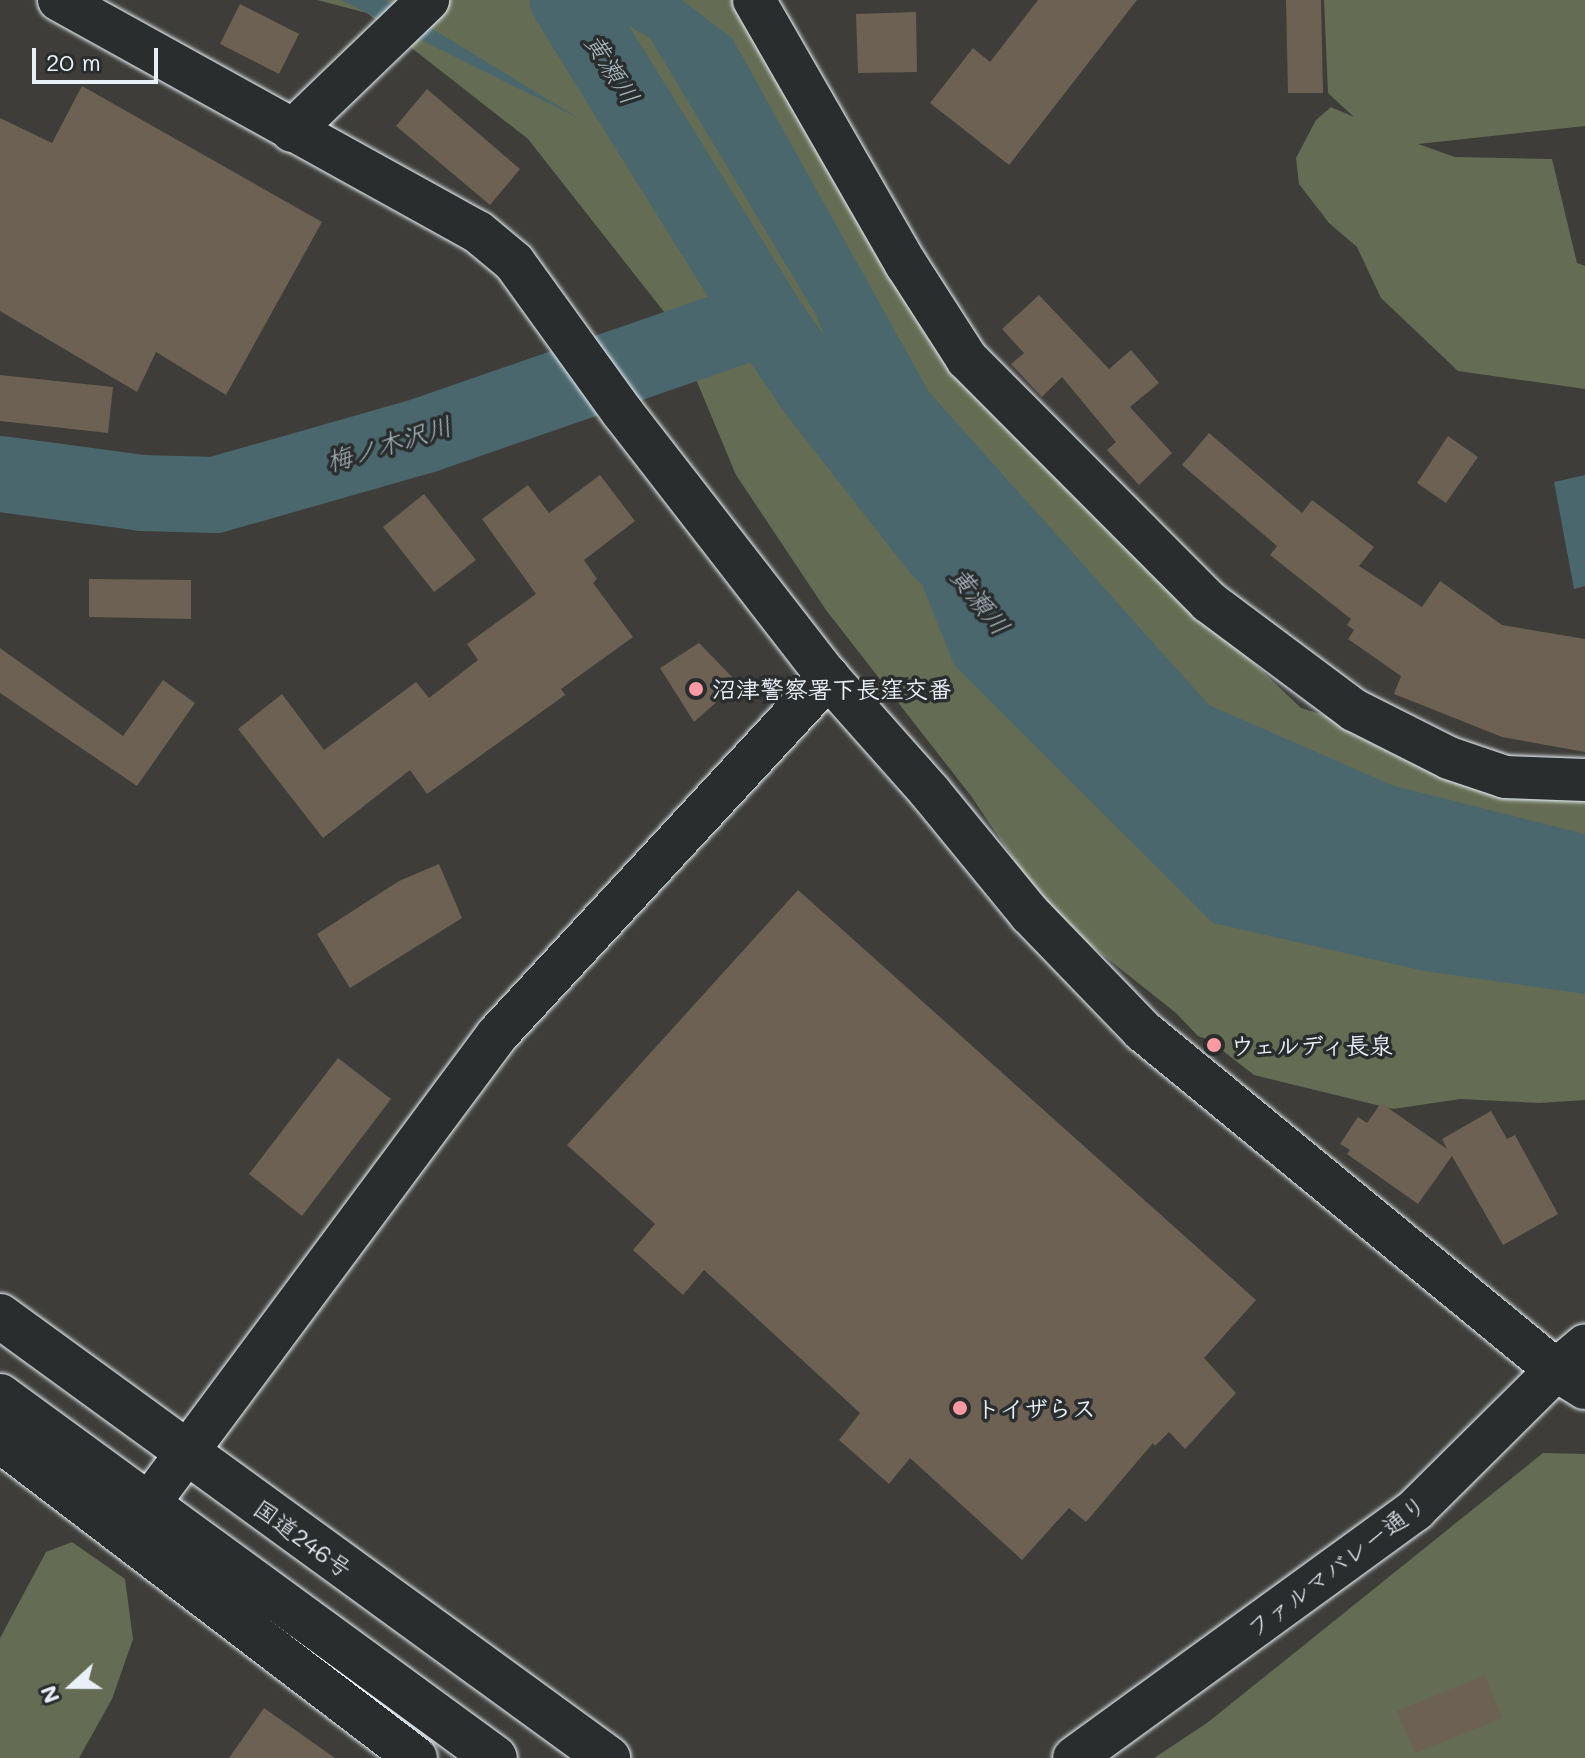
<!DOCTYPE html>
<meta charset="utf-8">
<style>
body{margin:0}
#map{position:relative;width:1585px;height:1758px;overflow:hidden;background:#3e3d39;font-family:Mali,"Klee One",sans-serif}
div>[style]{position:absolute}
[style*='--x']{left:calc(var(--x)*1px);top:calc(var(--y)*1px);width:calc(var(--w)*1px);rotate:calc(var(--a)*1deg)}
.green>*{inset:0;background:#646d53}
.water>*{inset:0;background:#4a676d}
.river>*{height:76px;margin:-38px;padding:0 38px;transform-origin:38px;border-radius:38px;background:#4a676d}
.building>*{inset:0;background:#6c6153}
.roads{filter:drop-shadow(0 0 2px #e8f1f8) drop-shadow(0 0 2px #e8f1f8)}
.minor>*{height:42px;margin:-21px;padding:0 21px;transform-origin:21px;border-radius:21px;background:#2a2d2e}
.highway>*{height:44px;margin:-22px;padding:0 22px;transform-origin:22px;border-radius:22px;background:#2a2d2e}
.dots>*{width:22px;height:22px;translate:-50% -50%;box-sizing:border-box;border:4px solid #2a2d2e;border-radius:50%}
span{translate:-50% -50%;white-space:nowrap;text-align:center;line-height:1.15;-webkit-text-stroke:7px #2a2d2e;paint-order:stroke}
.poi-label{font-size:24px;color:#e8f1f8;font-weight:700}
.left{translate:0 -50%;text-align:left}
.street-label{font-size:24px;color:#e8f1f8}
.water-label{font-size:26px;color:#a9bac0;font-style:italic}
.north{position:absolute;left:32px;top:1646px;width:80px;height:80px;-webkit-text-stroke:6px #2a2d2e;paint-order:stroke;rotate:249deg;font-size:22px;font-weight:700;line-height:32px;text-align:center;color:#e8f1f8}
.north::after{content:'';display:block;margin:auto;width:28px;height:36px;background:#e8f1f8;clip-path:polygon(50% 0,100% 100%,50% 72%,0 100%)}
.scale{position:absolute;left:32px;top:48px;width:126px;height:36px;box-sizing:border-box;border:4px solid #e8f1f8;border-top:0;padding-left:10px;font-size:24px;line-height:28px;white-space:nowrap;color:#e8f1f8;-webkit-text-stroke:6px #2a2d2e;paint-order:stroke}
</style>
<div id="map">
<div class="green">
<div style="clip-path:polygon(317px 0,736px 0,1083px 501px,1301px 708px,1585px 795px,1585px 1100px,1539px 1103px,1460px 1099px,1393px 1109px,1254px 1075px,1209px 1040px,1198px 1036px,1176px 1013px,1050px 913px,971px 796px,826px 610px,736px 475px,672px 322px,528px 139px,367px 13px)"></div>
<div style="clip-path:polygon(1324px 0,1585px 0,1585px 126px,1418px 144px,1455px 157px,1552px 159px,1577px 263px,1585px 266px,1585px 389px,1458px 371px,1381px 298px,1357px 247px,1329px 223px,1299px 184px,1296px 158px,1316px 120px,1331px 107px,1354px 117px,1328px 93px)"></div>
<div style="clip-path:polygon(1543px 1453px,1585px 1454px,1585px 1758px,1154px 1758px,1207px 1723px)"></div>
<div style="clip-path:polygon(72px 1542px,125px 1579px,133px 1639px,112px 1699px,79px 1758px,0 1758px,0 1638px,46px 1552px)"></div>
</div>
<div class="water">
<div style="clip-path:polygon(341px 0,385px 0,580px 119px,367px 13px)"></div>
<div style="clip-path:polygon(583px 0,682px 0,732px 38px,929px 392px,1209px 705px,1394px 786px,1585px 834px,1585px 994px,1424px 971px,1213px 923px,954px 665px,816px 315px,650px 38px)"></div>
<div style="clip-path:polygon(1585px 475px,1585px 586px,1574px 589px,1554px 482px)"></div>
</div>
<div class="river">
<div style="--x:568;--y:0;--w:373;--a:58.1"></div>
<div style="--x:765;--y:317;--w:90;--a:55.4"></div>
<div style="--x:816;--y:391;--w:203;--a:52"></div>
<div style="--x:0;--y:474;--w:143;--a:7.6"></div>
<div style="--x:142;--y:493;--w:73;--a:1.6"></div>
<div style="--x:215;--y:495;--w:218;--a:-15.9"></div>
<div style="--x:425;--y:435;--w:360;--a:-19.1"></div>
</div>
<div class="building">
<div style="clip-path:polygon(1038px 0,1137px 0,1009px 165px,930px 103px,973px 48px,990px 62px)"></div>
<div style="clip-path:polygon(1286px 0,1321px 0,1323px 93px,1288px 93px)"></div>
<div style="clip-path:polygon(240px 4px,299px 34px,279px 74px,220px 44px)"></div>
<div style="clip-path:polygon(916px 12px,917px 72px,858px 73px,856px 14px)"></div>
<div style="clip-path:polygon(82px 86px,322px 222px,226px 395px,156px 352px,137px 392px,0 311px,0 118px,52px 143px)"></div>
<div style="clip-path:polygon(427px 89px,520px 169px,490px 205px,396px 126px)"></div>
<div style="clip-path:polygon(1039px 295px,1109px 369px,1131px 350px,1159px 383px,1130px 407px,1172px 453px,1139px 485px,1107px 450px,1116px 442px,1062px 377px,1042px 397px,1011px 364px,1024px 353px,1002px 329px)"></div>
<div style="clip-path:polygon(0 375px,113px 387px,108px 433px,0 421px)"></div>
<div style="clip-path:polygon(1209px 433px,1302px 513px,1312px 500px,1374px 547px,1359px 566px,1422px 607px,1440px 581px,1502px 625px,1585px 639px,1585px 752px,1502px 737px,1394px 694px,1401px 676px,1348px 639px,1354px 630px,1347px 625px,1351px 619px,1270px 555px,1277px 546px,1182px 465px)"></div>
<div style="clip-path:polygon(1448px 436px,1478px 457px,1446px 503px,1417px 483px)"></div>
<div style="clip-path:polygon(600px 475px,635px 521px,584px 560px,597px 579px,593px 583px,633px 637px,561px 689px,565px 695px,427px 794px,410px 770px,323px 838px,238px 729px,282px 694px,324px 750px,416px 682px,429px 698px,478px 660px,467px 644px,536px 594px,482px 519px,528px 485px,549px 513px)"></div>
<div style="clip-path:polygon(424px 494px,476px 560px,434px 592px,383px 527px)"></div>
<div style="clip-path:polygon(89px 579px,191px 580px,191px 619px,89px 617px)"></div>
<div style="clip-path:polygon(699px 643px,738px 683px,694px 722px,660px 668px)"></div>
<div style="clip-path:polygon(0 648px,123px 736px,163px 680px,195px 703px,137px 786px,0 693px)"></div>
<div style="clip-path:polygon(439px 864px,462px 918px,350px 988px,317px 934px,399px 881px)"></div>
<div style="clip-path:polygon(798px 890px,1256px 1300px,1204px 1358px,1236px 1393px,1185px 1449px,1169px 1432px,1155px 1446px,1153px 1443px,1086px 1522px,1069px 1508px,1022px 1560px,910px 1458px,889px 1484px,839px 1440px,860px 1413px,704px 1270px,683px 1295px,633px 1250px,655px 1224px,567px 1145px)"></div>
<div style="clip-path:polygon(338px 1058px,391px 1099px,302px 1216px,249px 1174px)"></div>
<div style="clip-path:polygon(1381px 1103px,1447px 1149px,1442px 1139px,1491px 1111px,1507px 1139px,1515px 1135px,1558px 1214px,1503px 1245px,1452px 1156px,1418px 1204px,1347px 1154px,1350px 1150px,1340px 1144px,1358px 1117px,1367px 1123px)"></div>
<div style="clip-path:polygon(1485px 1675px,1502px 1718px,1415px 1753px,1397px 1711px)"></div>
<div style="clip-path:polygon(264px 1708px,335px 1758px,229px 1758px)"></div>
</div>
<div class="roads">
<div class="minor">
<div style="--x:59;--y:0;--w:479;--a:29"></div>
<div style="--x:478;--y:232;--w:47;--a:39.8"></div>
<div style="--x:514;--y:262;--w:186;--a:54.2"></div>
<div style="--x:623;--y:413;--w:334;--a:52.2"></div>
<div style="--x:828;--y:677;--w:154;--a:48.4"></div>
<div style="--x:930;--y:792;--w:158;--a:50.7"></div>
<div style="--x:1030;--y:914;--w:163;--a:46"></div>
<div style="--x:1143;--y:1031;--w:534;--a:39.38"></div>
<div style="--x:1556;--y:1370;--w:34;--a:32"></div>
<div style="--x:754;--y:0;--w:305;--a:60.1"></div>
<div style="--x:906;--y:264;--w:113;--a:57.3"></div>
<div style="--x:967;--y:359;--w:343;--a:45.1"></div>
<div style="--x:1209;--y:602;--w:181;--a:36.7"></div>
<div style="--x:1354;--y:710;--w:106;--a:26.8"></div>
<div style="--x:1449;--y:758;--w:59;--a:18.7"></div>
<div style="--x:1505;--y:777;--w:80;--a:2.1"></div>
<div style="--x:292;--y:131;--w:189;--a:-43.9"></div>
<div style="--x:0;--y:1441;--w:523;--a:37.31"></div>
<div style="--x:147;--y:1506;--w:587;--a:-53.38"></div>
<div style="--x:497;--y:1035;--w:488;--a:-47.2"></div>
<div style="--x:1074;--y:1758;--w:422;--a:-36"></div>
<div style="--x:1415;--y:1510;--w:199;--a:-44.8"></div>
<div style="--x:1556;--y:1370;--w:38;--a:-40"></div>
</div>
<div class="highway">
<div style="--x:0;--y:1316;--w:752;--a:36.02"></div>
<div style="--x:0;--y:1396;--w:613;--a:36.18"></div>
</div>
</div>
<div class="dots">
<div style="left:696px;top:689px;background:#ff9aa2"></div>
<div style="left:1214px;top:1045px;background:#ff9aa2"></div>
<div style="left:960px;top:1408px;background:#ff9aa2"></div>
</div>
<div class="poi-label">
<span class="left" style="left:712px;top:689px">沼津警察署下長窪交番</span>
<span class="left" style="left:1230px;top:1045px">ウェルディ長泉</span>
<span class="left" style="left:976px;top:1408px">トイザらス</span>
</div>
<div class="street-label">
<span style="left:303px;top:1538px;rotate:36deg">国道246号</span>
<span style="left:1336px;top:1566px;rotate:-37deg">ファルマバレー通り</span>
</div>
<div class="water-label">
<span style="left:612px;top:69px;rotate:58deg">黄瀬川</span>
<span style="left:389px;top:444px;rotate:-17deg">梅ノ木沢川</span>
<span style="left:980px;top:601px;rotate:52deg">黄瀬川</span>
</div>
<div class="north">N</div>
<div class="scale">20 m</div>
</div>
